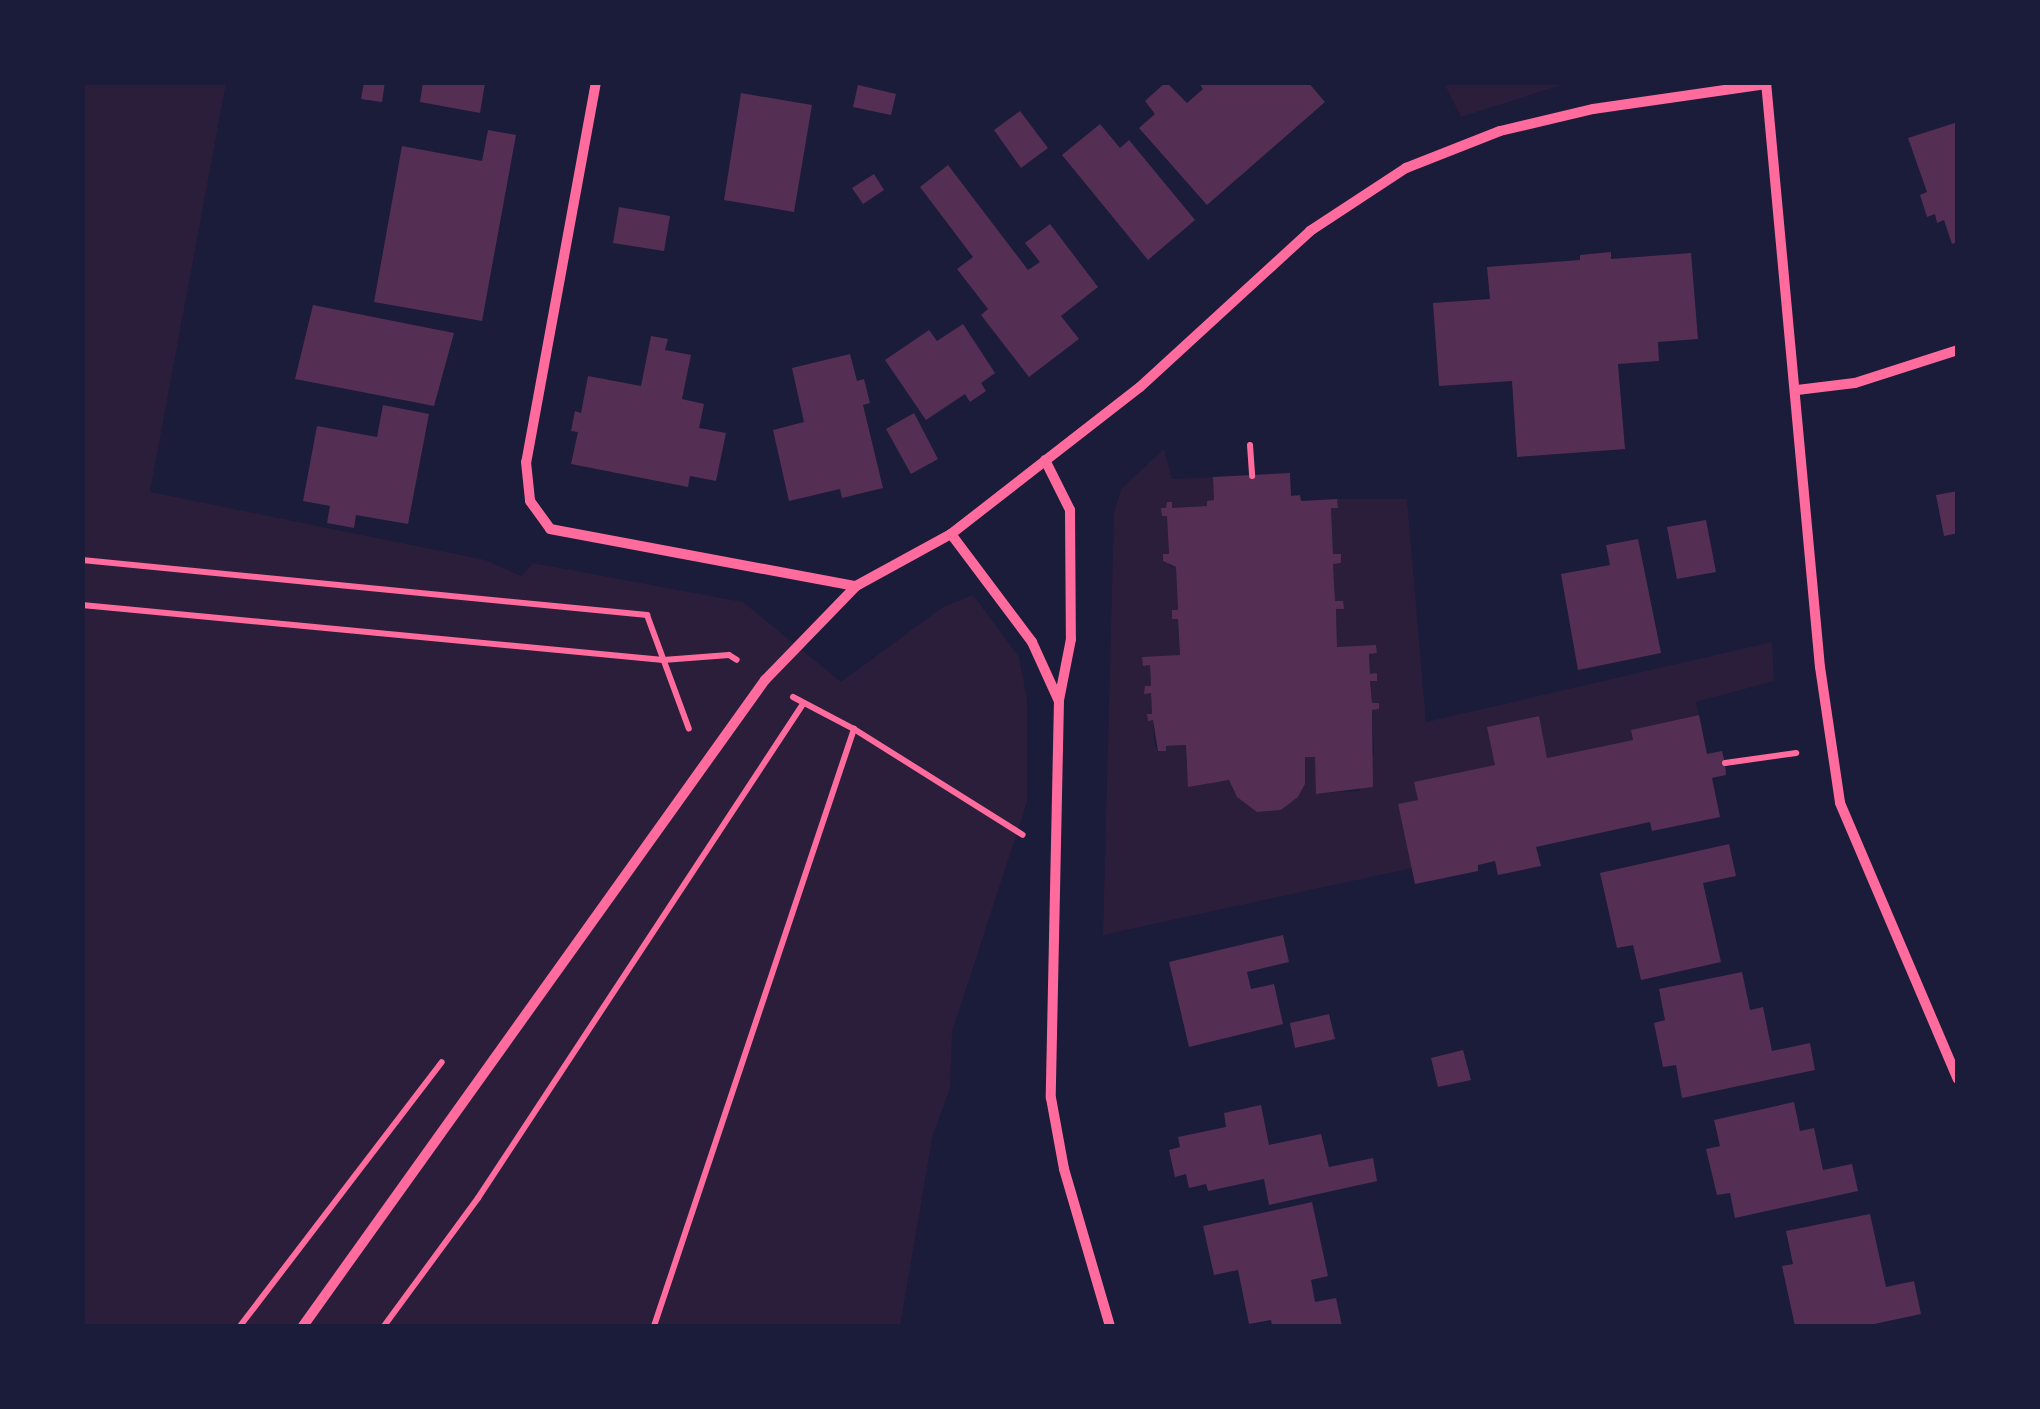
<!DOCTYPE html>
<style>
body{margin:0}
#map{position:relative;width:2040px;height:1409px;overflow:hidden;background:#1b1b3a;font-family:Overpass,sans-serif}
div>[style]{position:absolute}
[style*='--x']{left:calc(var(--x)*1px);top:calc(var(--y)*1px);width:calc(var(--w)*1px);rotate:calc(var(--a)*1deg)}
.green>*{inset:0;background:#2a1e3b}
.building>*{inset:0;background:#542f53}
.path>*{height:6px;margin:-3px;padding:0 3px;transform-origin:3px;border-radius:3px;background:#ff6b9d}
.minor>*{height:10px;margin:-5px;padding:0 5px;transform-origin:5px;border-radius:5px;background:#ff6b9d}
span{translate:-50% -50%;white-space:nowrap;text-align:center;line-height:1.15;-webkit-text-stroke:8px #1b1b3a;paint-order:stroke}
.frame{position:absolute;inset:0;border:85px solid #1b1b3a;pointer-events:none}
</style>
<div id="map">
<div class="green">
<div style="clip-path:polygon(82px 83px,226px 83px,150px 492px,485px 560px,521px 576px,533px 563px,743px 602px,841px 682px,943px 607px,973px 595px,1019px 657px,1027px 699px,1027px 802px,952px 1032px,950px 1089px,933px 1134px,900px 1326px,83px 1326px)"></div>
<div style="clip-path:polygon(1452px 83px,1452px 82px,1567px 83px,1461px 117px,1446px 87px)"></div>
<div style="clip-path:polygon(1164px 449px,1172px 479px,1213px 477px,1214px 500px,1208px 501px,1207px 506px,1167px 509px,1169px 554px,1163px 554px,1170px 567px,1176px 567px,1178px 610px,1172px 611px,1172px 618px,1178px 619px,1180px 655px,1143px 665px,1150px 665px,1151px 686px,1145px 686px,1145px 693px,1151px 693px,1152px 714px,1147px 714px,1148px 720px,1153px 720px,1155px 746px,1158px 751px,1165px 751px,1166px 746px,1186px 745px,1188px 786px,1229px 780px,1237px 797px,1257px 812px,1281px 810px,1298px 797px,1305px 784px,1305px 757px,1315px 757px,1317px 793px,1359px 791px,1374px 753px,1372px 710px,1379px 709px,1379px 704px,1372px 703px,1370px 681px,1377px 680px,1377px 673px,1370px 674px,1369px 654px,1377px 653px,1376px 646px,1337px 647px,1336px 609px,1344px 608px,1335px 601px,1333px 564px,1341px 563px,1341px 555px,1333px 554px,1331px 508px,1337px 508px,1337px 499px,1407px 499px,1426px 722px,1772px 642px,1774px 681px,1696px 702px,1699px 715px,1632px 730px,1633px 740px,1547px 758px,1538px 716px,1488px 727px,1495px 765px,1415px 782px,1418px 800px,1398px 805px,1412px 868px,1103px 935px,1114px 513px,1121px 489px)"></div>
</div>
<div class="building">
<div style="clip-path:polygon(364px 82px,385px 82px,382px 102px,361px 99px)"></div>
<div style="clip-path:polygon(423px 82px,485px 83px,480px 113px,420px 102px)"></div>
<div style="clip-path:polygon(1166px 82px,1187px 103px,1203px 89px,1198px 82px,1308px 82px,1325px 102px,1207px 205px,1139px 128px,1155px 114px,1145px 101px)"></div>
<div style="clip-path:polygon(858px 85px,896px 94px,891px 115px,853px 107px)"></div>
<div style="clip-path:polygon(741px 93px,812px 105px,794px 212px,724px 200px)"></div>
<div style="clip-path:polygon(1020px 111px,1048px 148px,1021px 168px,994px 130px)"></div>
<div style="clip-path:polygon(1958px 122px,1958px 242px,1952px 244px,1944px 220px,1937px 223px,1935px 214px,1927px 217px,1920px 195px,1927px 192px,1908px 138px)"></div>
<div style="clip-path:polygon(1100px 124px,1120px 148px,1129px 140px,1195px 220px,1148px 260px,1062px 155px)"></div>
<div style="clip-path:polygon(488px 130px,516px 135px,482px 321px,374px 302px,402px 146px,482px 161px)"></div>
<div style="clip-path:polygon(948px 165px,1028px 270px,1040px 262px,1025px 243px,1050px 224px,1098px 287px,1061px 316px,1079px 339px,1029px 377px,981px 315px,988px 309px,957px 269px,973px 257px,920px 187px)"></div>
<div style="clip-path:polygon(874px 174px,884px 190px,863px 204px,852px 188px)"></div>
<div style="clip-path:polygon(619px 207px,670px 216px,664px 251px,613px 243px)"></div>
<div style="clip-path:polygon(1611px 252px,1611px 259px,1691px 253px,1698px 339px,1658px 342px,1659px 361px,1618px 364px,1625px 449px,1517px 457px,1512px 381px,1439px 386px,1433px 303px,1490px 299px,1487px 267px,1580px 260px,1580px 255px)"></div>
<div style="clip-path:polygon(313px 305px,454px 333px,434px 406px,295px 379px)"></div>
<div style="clip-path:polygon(963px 324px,995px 373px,981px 383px,986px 391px,970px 402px,965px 394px,926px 420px,885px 360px,929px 330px,937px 341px)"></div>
<div style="clip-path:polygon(651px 336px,668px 339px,665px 350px,691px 355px,682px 399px,704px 404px,699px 428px,726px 433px,716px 481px,690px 476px,688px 487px,571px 464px,578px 432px,571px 431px,575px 411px,581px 413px,588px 376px,641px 386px)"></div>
<div style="clip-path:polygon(850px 354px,857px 381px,864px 379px,870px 403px,863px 405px,883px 488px,842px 498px,840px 489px,789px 501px,773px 430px,804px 422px,792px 368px)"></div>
<div style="clip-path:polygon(383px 405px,429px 414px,408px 524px,356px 515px,354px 528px,327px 523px,330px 506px,303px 501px,317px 426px,377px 437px)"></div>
<div style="clip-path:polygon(914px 413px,938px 459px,911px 474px,886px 429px)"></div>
<div style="clip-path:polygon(1290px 473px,1291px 496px,1300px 495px,1301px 501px,1337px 499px,1338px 508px,1331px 508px,1333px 554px,1341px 554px,1341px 563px,1333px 564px,1335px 601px,1343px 601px,1344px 609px,1336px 609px,1337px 647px,1376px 645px,1377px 653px,1369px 654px,1370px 674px,1377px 673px,1377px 681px,1370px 681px,1372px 703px,1379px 703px,1379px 709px,1372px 710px,1373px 787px,1316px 794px,1315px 757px,1305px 757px,1305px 784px,1298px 797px,1281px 810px,1257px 812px,1237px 797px,1229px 780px,1188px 787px,1186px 745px,1166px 746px,1166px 751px,1158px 751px,1153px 720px,1148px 721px,1147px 714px,1152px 714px,1151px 693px,1144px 694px,1145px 686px,1151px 686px,1150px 665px,1143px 666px,1142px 657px,1180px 655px,1178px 619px,1172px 619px,1172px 610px,1178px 610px,1176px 567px,1163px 561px,1163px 554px,1169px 554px,1167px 516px,1162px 516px,1161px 508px,1166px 508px,1167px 502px,1172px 502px,1172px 508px,1207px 506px,1207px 501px,1214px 500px,1213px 477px)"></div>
<div style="clip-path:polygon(1958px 491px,1958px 533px,1944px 536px,1936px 495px)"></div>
<div style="clip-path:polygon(1706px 520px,1716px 572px,1677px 579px,1667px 527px)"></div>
<div style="clip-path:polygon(1638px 539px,1661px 653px,1578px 670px,1561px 574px,1610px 565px,1606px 545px)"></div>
<div style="clip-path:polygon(1699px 715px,1707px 754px,1722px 751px,1725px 763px,1726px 775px,1712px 778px,1720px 817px,1652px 831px,1650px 822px,1536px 847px,1541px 866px,1498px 875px,1495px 861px,1478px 865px,1478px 871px,1415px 884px,1398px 804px,1418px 800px,1414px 782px,1495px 765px,1487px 727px,1539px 716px,1547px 758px,1633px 740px,1631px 730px)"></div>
<div style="clip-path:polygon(1729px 844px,1736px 876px,1703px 883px,1721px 962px,1641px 980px,1633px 945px,1617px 948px,1600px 873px)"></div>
<div style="clip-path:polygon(1283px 935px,1289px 962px,1247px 972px,1251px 989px,1274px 984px,1283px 1024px,1189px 1047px,1169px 962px)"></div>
<div style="clip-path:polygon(1742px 972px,1750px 1010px,1763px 1007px,1772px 1051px,1810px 1043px,1815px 1070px,1682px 1098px,1676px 1065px,1663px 1067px,1654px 1023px,1665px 1020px,1659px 989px)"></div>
<div style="clip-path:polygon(1329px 1014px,1335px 1039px,1295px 1048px,1290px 1023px)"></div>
<div style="clip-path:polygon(1463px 1050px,1471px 1080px,1438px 1087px,1431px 1058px)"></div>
<div style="clip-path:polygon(1794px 1102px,1800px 1131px,1814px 1128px,1823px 1170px,1852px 1164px,1858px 1191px,1735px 1218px,1730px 1193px,1717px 1195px,1706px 1149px,1720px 1146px,1714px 1120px)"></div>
<div style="clip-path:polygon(1261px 1105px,1269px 1145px,1321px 1134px,1329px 1167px,1373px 1158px,1377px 1181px,1269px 1205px,1264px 1179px,1208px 1191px,1206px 1184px,1189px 1188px,1186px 1174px,1175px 1177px,1169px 1150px,1180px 1147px,1178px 1137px,1226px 1127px,1224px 1113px)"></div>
<div style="clip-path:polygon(1312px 1202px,1328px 1276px,1311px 1280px,1315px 1302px,1336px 1298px,1342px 1326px,1272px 1326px,1271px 1320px,1249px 1324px,1238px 1270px,1214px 1275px,1203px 1226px)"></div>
<div style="clip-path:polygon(1870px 1214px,1886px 1287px,1914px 1281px,1921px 1314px,1865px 1326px,1795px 1326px,1782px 1266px,1793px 1264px,1786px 1231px)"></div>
</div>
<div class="path">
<div style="--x:1250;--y:445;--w:31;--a:86"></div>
<div style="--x:82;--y:560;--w:568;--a:5.56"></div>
<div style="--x:647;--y:615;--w:121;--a:69.8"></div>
<div style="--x:82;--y:605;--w:584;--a:5.41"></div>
<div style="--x:663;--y:660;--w:66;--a:-4.3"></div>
<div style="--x:729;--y:655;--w:9;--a:32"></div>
<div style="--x:793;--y:697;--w:69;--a:27.7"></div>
<div style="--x:854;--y:729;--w:199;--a:32.1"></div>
<div style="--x:1725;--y:763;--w:72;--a:-8"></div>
<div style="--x:240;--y:1326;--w:332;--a:-52.6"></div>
<div style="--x:384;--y:1326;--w:159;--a:-53.7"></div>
<div style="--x:478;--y:1198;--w:591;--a:-56.66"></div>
<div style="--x:654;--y:1326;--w:630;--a:-71.48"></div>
</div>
<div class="minor">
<div style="--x:596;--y:82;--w:386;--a:100.4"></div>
<div style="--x:526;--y:462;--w:39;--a:84"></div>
<div style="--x:530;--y:501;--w:34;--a:54"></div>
<div style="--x:550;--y:529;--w:311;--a:10.6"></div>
<div style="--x:1766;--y:82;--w:587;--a:84.73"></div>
<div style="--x:1820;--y:667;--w:137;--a:81.6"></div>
<div style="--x:1840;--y:803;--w:300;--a:66.9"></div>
<div style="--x:1797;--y:390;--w:58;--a:-6.9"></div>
<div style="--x:1855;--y:383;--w:108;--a:-17.8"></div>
<div style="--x:1045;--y:460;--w:56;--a:63.4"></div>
<div style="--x:1070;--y:510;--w:129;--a:89.6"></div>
<div style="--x:1071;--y:639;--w:62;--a:101.1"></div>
<div style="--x:1059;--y:700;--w:398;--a:91.2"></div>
<div style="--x:1051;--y:1098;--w:72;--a:79.6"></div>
<div style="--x:1064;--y:1169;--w:164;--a:73.7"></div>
<div style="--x:951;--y:534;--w:135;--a:53.1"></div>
<div style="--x:1032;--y:642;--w:63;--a:65.5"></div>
<div style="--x:303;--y:1326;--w:794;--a:-54.43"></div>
<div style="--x:765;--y:680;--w:131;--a:-45.9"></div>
<div style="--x:856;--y:586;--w:108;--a:-28.7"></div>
<div style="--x:951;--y:534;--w:239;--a:-37.9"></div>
<div style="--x:1140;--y:387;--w:231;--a:-42.5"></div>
<div style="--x:1310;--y:231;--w:115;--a:-33.3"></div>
<div style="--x:1406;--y:168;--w:101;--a:-21.5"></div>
<div style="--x:1500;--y:131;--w:96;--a:-13.3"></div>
<div style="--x:1593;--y:109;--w:175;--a:-8.2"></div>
</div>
<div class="frame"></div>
</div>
